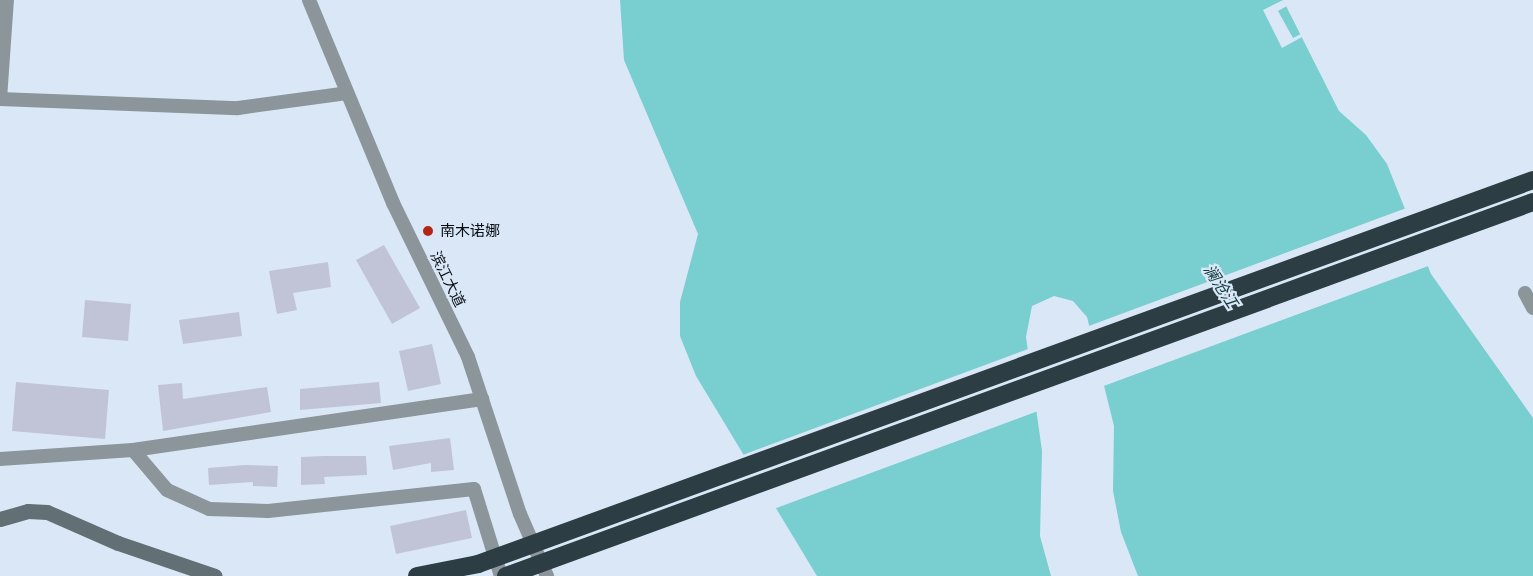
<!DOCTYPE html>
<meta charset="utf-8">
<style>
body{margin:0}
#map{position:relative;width:1533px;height:576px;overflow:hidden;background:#dae7f7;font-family:"Golos Text","Noto Sans SC",sans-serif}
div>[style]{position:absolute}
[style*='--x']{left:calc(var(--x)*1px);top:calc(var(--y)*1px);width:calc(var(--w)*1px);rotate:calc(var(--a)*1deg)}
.water>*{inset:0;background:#79ced0}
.pier>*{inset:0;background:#dae7f7}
.building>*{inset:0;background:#c1c4d6}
.street>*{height:14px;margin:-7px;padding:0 7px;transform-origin:7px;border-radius:7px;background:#8c9599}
.secondary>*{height:15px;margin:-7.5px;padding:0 7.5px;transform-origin:7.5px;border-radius:7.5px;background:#626f74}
.highway>*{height:18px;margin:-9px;padding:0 9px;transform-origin:9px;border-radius:9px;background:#2c3d44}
.dots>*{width:16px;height:16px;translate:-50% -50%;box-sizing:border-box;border:3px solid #dae7f7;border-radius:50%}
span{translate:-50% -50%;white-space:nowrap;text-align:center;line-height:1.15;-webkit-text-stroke:4.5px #dae7f7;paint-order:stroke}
.poi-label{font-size:15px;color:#090e13}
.left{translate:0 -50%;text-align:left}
.street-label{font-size:15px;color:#090e13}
.water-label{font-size:16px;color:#133c3d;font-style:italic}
</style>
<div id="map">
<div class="water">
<div style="clip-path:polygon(620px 0,1283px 0,1339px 111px,1366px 135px,1387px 164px,1431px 274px,1533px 418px,1533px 576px,1138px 576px,1121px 532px,1113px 491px,1114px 426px,1087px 317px,1073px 301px,1054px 296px,1032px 306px,1026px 337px,1042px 451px,1040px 536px,1051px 576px,817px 576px,696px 376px,680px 336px,680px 302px,698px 234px,624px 60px)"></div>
</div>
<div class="pier">
<div style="clip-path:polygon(1283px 0,1287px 6px,1278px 11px,1293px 38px,1301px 34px,1302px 37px,1282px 48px,1263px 10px)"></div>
<div style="clip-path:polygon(1409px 207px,1431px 265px,1101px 387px,1086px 327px)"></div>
<div style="clip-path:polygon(1031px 348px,1038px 411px,771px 510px,740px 456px)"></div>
</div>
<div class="building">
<div style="clip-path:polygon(384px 245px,420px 308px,392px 324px,356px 260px)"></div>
<div style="clip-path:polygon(328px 262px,331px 287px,293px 293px,297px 310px,277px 314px,269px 271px)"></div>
<div style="clip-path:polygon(85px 300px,131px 304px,128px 341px,82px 337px)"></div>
<div style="clip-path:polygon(239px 312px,242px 336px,183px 344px,179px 320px)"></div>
<div style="clip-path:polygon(432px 344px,441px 384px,408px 391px,399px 351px)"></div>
<div style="clip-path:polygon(16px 382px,109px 390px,105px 439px,12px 431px)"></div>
<div style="clip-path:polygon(379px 382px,381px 403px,300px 410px,300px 389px)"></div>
<div style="clip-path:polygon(182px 383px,183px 399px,267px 387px,271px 412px,163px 431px,158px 385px)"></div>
<div style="clip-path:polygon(450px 438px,454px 470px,431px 472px,431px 463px,393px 470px,389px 446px)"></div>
<div style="clip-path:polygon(324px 456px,366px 456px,367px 475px,324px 477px,325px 484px,301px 485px,301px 457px)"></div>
<div style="clip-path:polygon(245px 465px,278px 466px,277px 487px,253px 486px,253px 482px,209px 485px,208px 468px)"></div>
<div style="clip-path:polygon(466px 510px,472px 538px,396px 554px,390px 526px)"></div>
</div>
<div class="street">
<div style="--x:309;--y:0;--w:220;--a:67.5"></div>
<div style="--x:393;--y:203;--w:171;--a:64"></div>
<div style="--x:468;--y:357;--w:165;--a:71.7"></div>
<div style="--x:520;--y:514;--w:68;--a:66.5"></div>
<div style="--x:0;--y:99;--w:238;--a:2.2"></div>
<div style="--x:238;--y:108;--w:110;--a:-7.8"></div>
<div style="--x:0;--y:99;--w:99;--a:-86"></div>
<div style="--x:1525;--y:293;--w:17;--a:62"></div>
<div style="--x:133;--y:450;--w:52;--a:49.6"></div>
<div style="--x:167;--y:490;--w:46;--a:24.3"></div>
<div style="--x:209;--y:509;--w:59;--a:1.9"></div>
<div style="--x:268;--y:511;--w:207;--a:-6.1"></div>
<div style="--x:474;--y:489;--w:91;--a:72.8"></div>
<div style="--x:0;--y:459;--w:133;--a:-3.9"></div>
<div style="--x:133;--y:450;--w:353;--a:-8.3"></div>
</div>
<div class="secondary">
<div style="--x:0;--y:519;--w:29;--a:-16"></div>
<div style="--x:28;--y:511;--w:19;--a:3"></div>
<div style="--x:47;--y:512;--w:77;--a:23.6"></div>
<div style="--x:118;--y:543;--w:102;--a:18.8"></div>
</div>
<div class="highway">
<div style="--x:417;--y:576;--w:62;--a:-11.1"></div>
<div style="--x:478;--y:564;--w:1123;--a:-20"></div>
<div style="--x:506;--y:576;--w:1093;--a:-20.01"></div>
</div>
<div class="dots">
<div style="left:428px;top:231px;background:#b32515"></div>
</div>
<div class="poi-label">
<span class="left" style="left:440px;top:231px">南木诺娜</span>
</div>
<div class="street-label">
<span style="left:448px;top:279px;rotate:64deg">滨江大道</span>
</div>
<div class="water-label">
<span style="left:1221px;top:286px;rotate:57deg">澜沧江</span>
</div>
</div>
